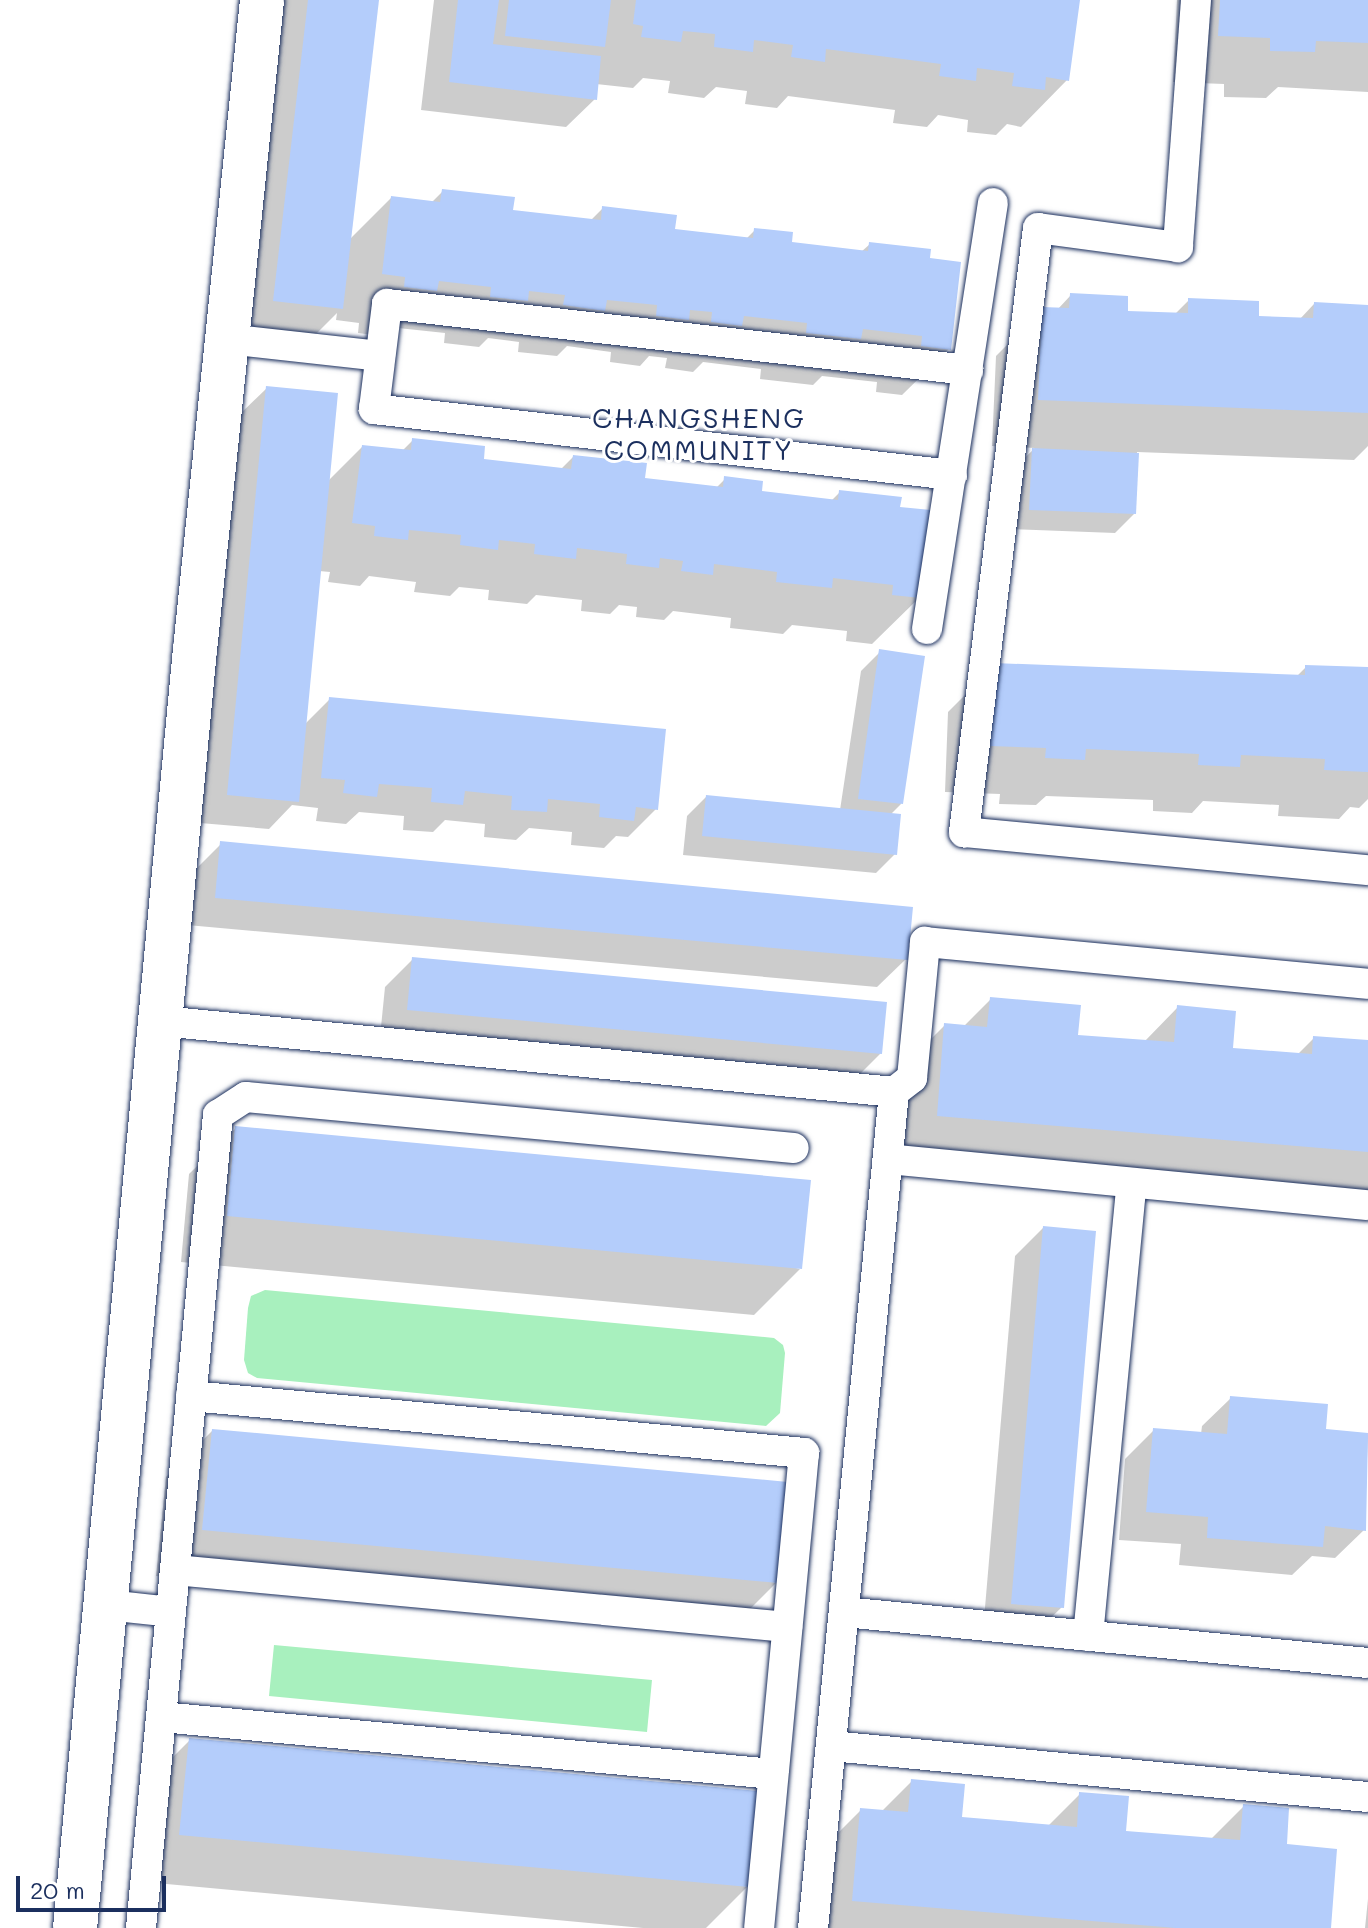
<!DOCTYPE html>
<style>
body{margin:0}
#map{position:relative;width:1368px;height:1928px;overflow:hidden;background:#fff;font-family:Mali,sans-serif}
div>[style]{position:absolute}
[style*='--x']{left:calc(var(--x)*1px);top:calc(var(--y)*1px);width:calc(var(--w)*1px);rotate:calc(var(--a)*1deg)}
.green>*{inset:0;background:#a8f0be}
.shadow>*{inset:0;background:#0003}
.building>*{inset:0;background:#b4cdfb}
.roads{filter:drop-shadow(0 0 2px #1b2f5e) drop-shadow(0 0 2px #1b2f5e)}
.lane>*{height:30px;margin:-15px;padding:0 15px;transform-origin:15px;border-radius:15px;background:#fff}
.secondary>*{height:44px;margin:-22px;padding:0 22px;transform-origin:22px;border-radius:22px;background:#fff}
span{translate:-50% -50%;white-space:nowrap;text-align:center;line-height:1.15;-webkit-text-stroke:6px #fff;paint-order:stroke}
.neighbourhood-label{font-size:28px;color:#1b2f5e;letter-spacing:2px}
.scale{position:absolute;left:16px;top:1876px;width:150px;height:36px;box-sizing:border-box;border:4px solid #1b2f5e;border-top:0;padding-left:10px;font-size:24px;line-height:28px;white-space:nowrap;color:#1b2f5e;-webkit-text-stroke:6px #fff;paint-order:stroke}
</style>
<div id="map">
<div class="green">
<div style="clip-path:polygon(265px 1290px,774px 1338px,783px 1345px,785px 1353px,780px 1413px,766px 1426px,257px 1378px,248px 1373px,244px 1360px,248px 1308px,251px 1296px)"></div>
<div style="clip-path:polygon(274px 1645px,652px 1680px,647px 1732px,269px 1696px)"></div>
</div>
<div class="shadow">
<div style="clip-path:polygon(284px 0,377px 0,349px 240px,391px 198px,431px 203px,443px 191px,511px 212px,590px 221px,603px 208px,673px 231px,746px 239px,755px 230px,789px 244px,861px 252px,870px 244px,928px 260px,949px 349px,902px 395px,876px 392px,877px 382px,822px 376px,813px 385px,760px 379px,761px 369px,703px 362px,693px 372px,665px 368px,667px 358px,649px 356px,640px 366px,610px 362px,611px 352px,567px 346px,557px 356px,518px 352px,519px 342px,488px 338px,479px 347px,444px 343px,445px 333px,398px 328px,389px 337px,358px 333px,359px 323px,336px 320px,337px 313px,313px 337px,246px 329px)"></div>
<div style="clip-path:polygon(434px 0,1078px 0,1067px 80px,1021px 127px,1007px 124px,996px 135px,967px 132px,968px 120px,938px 115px,927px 127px,893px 123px,895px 110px,788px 96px,777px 108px,745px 104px,747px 91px,716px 87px,704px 98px,668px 93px,670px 81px,643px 78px,633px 88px,596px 84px,595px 99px,566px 127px,421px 110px)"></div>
<div style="clip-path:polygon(1177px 0,1368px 0,1368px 92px,1278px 87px,1266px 98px,1224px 97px,1224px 84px,1173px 82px)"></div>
<div style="clip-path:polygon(1071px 295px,1126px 312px,1175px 314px,1189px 300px,1257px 318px,1299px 320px,1314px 304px,1368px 307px,1368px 446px,1354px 460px,1137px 452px,1134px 514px,1115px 533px,1010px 529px,1013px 469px,1035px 448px,992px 446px,996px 356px,1043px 309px,1057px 310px)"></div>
<div style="clip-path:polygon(267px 388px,327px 482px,362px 447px,402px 451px,413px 440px,481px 461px,560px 470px,573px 457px,643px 480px,716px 488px,725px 479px,760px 493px,831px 501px,840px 492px,898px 509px,919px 598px,872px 644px,846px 641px,847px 631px,792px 625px,783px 634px,730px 628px,731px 618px,673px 611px,664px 620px,636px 617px,637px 607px,619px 605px,610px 614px,581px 611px,582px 600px,536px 595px,527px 604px,488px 600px,489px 590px,459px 587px,450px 596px,414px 592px,416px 582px,369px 576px,360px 586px,328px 582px,330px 572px,319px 571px,304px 725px,329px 700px,656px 809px,628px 837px,616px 836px,604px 848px,571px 845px,572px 832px,529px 828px,516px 840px,484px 837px,485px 824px,445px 820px,433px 832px,403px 830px,404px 816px,359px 812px,346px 824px,316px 821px,318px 808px,292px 805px,269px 829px,200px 823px,238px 416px)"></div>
<div style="clip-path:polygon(880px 652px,901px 804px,890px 815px,895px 854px,876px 873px,683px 855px,687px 816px,706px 797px,840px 810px,861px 671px)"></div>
<div style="clip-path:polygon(995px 665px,1296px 677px,1306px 667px,1368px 669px,1368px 799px,1359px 808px,1350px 807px,1339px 819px,1278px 816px,1279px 805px,1203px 801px,1192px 813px,1153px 811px,1153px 800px,1046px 796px,1036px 805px,999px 804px,1000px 794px,945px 792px,948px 712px)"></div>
<div style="clip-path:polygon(221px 844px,906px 959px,877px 987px,187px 925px,193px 872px)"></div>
<div style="clip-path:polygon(413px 959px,881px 1053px,852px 1082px,380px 1037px,385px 987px)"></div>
<div style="clip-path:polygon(991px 999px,1076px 1037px,1144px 1042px,1178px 1007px,1231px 1050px,1297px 1055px,1314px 1038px,1368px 1042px,1368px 1202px,891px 1162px,898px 1072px,945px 1025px,963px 1027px)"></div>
<div style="clip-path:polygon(236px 1128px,800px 1269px,754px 1315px,181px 1262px,189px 1174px)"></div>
<div style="clip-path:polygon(1043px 1228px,1062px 1607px,1033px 1635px,983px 1631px,1015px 1256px)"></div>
<div style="clip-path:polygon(1231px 1398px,1324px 1431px,1368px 1435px,1364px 1530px,1335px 1558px,1312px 1556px,1292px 1575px,1179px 1565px,1181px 1544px,1119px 1540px,1125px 1459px,1154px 1430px,1201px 1434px,1202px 1426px)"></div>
<div style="clip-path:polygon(212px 1431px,776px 1583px,730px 1629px,156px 1576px,166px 1477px)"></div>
<div style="clip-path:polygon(190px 1740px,747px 1887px,706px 1928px,643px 1928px,134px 1881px,143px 1787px)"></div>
<div style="clip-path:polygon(912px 1781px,960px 1819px,1048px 1826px,1080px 1794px,1124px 1833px,1210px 1840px,1244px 1806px,1285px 1846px,1329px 1928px,808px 1928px,814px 1857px,861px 1810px,881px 1812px)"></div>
<div style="clip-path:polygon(1368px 1899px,1368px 1928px,1365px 1928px)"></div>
</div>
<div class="building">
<div style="clip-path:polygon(308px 0,379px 0,343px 309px,273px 301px)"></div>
<div style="clip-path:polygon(458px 0,499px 0,493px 44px,601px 56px,597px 100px,449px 82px)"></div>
<div style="clip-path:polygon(509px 0,611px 0,605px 47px,505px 36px)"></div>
<div style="clip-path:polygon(636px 0,1080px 0,1069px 81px,1046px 77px,1045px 90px,1012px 86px,1014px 73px,977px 68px,976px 81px,939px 76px,941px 64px,826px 49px,825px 62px,791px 57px,793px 45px,754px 40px,753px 52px,714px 47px,715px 34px,683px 31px,681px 42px,641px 37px,643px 26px,633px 24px)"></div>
<div style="clip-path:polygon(1220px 0,1368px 0,1368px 43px,1316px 41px,1315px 52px,1270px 51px,1270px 38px,1218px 36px)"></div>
<div style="clip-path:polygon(442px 189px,515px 197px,513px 210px,601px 220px,602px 206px,677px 215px,675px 229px,753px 238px,754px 228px,793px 232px,792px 242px,868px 251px,869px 242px,931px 249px,930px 258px,961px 262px,951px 350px,921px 346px,922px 336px,863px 329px,861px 339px,806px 333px,807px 323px,744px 316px,742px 326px,711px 322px,712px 312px,690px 310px,689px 320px,656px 316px,657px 305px,607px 300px,605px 311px,563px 305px,565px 295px,529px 291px,528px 301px,490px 297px,491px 287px,439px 281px,437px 291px,404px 287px,405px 277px,382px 274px,391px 196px,440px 202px)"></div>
<div style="clip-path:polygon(1070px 293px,1128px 296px,1128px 311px,1188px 313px,1188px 298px,1259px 301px,1259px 316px,1313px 318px,1314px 302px,1368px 305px,1368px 413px,1038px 400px,1042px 307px,1069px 308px)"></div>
<div style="clip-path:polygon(266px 386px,338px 393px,299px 802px,227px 795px)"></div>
<div style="clip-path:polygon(412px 438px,485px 446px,484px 459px,571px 469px,573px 455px,647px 463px,645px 478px,723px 487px,724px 476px,763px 481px,762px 491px,838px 500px,839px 490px,902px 497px,900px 507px,931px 510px,921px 598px,892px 595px,893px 585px,833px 578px,832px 588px,776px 582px,777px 572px,714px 564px,713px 575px,681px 571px,683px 561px,660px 558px,659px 568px,626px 564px,627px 554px,577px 548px,576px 559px,534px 554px,535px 544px,499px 540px,498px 550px,460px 545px,461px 535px,409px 530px,408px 540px,374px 536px,375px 526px,352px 523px,362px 445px,411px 450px)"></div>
<div style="clip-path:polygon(1032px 448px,1139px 453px,1136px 514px,1029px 510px)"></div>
<div style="clip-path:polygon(879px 649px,925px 656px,903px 804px,858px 799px)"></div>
<div style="clip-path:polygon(994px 663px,1305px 675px,1305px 665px,1368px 667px,1368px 772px,1324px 770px,1325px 759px,1241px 755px,1240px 767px,1198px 765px,1199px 754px,1086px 749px,1085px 760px,1045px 758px,1046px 748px,990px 746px)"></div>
<div style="clip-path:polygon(329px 697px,666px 729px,658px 810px,636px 807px,634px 821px,599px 817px,600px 804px,548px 799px,547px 812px,511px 810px,512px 796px,465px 791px,463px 805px,431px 802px,432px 788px,379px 784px,377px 797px,343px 793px,345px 780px,321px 778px)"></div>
<div style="clip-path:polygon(706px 795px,901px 814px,897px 855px,702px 836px)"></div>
<div style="clip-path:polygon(220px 841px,913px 907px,908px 960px,215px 898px)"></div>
<div style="clip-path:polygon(412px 957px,887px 1002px,882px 1054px,407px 1010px)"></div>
<div style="clip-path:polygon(990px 997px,1081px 1005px,1078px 1035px,1174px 1042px,1177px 1005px,1236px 1011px,1233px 1048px,1312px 1054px,1313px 1036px,1368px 1040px,1368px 1152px,937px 1116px,944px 1023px,987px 1027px)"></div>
<div style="clip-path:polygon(235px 1126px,811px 1180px,802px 1269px,227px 1216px)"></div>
<div style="clip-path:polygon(1043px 1226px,1096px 1231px,1064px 1608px,1011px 1604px)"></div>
<div style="clip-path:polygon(1230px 1396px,1328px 1404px,1326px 1429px,1368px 1433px,1366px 1531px,1325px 1526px,1323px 1547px,1207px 1538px,1208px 1517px,1146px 1512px,1153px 1428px,1227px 1434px)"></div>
<div style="clip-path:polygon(212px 1429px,788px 1482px,778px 1583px,202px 1530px)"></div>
<div style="clip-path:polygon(189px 1738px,758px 1791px,749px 1887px,179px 1835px)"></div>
<div style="clip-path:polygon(911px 1779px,965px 1784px,962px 1817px,1077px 1827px,1079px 1792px,1129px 1796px,1126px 1831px,1240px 1840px,1243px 1804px,1289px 1808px,1287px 1844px,1337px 1849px,1331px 1928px,1176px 1928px,852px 1901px,860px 1808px,908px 1812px)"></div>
</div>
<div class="roads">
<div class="lane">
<div style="--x:1196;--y:0;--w:248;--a:94.2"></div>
<div style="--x:1178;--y:247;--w:141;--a:-172.3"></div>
<div style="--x:1038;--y:228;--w:609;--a:96.98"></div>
<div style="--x:964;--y:832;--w:406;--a:5.4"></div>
<div style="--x:227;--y:339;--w:154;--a:6.3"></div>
<div style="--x:952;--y:475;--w:582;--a:-173.49"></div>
<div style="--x:374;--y:409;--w:106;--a:-82.9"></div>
<div style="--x:387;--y:304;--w:585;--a:6.48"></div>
<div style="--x:927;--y:629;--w:431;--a:-81.2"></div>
<div style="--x:161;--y:1021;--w:736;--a:5.53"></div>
<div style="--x:894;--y:1092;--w:840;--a:95.53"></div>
<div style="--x:894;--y:1092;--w:23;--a:-38"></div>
<div style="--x:912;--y:1078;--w:137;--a:-84.5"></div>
<div style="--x:925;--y:942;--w:445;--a:5.4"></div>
<div style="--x:888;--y:1159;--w:482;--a:5.5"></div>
<div style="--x:191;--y:1396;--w:616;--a:5.31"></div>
<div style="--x:804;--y:1453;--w:477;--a:95.4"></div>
<div style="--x:175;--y:1570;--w:615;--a:5.32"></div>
<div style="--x:107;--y:1605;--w:64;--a:6.2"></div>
<div style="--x:844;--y:1612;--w:526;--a:5.56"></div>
<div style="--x:1088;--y:1636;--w:455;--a:-84.5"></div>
<div style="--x:161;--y:1717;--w:615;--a:5.32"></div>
<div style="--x:831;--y:1746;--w:539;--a:5.43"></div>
<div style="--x:141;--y:1928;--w:817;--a:-84.59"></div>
<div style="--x:218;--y:1115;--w:33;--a:-33"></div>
<div style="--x:246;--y:1097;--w:550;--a:5.32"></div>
</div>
<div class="secondary">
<div style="--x:75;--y:1928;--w:1284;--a:-84.64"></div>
<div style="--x:195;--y:650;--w:653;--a:-84.11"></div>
</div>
</div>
<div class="neighbourhood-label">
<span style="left:699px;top:433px">CHANGSHENG<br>COMMUNITY</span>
</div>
<div class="scale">20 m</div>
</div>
